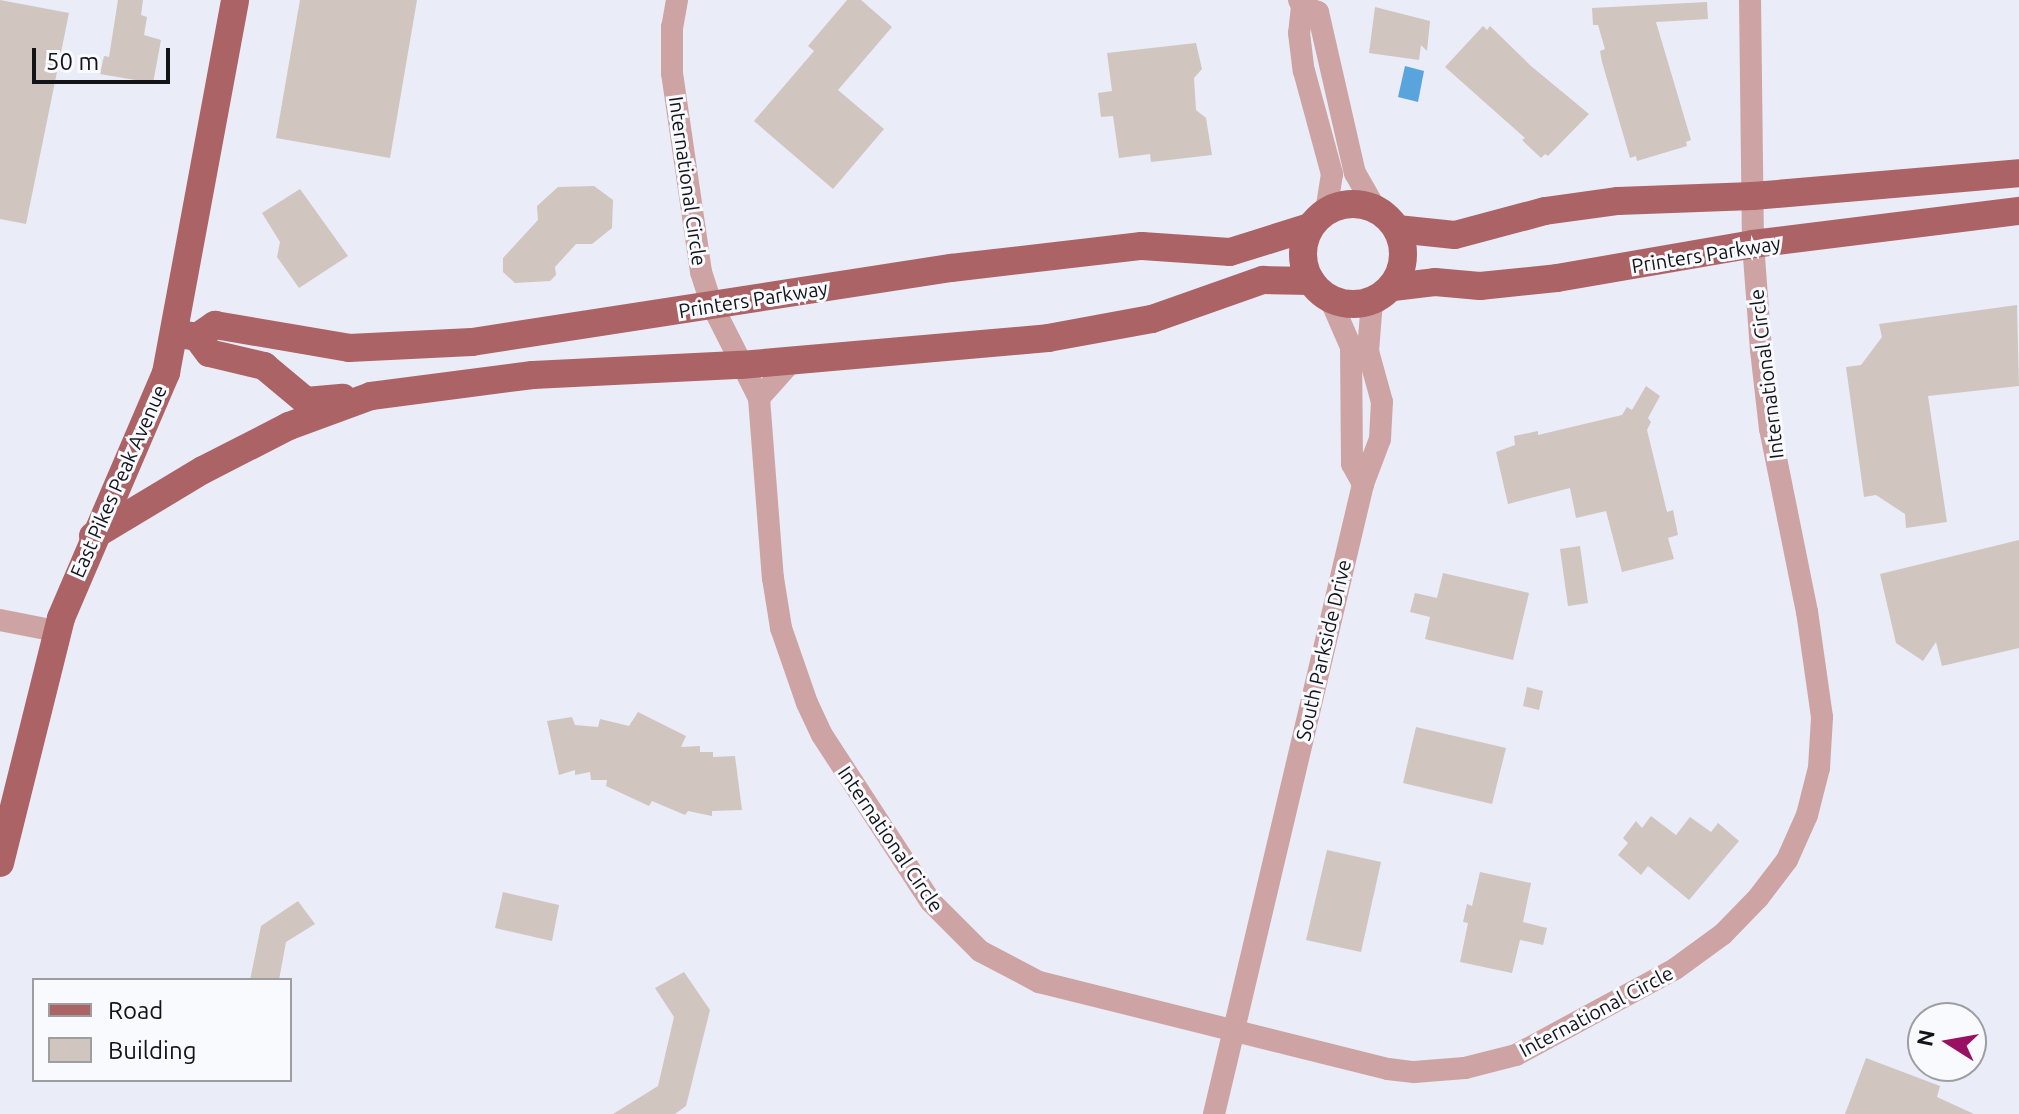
<!DOCTYPE html>
<style>
body{margin:0}
#map{position:relative;width:2019px;height:1114px;overflow:hidden;background:#eaecf8;font-family:Ubuntu,sans-serif}
div>[style]{position:absolute}
[style*='--x']{left:calc(var(--x)*1px);top:calc(var(--y)*1px);width:calc(var(--w)*1px);rotate:calc(var(--a)*1deg)}
.water>*{inset:0;background:#5aa4dd}
.building>*{inset:0;background:#d1c5bf}
.minor>*{height:22px;margin:-11px;padding:0 11px;transform-origin:11px;border-radius:11px;background:#cda3a3}
.major>*{height:28px;margin:-14px;padding:0 14px;transform-origin:14px;border-radius:14px;background:#ac6366}
.major>.ring{margin:-14px;padding:0;box-sizing:content-box;background:none;border:28px solid #ac6366;border-radius:50%}
span{translate:-50% -50%;white-space:nowrap;text-align:center;line-height:1.15;-webkit-text-stroke:6px #f9fafe;paint-order:stroke}
.street-label{font-size:20px;color:#131418}
.legend{position:absolute;left:32px;top:978px;width:260px;height:104px;box-sizing:border-box;background:#f9fafe;border:2px solid #9d9ea2;margin:0;padding:10px 14px;list-style:none;font-size:24px;color:#131418}
.legend li{display:flex;align-items:center;gap:16px;height:40px}
.legend b{width:40px;border:2px solid #9d9ea2}
.north{position:absolute;left:1907px;top:1002px;width:80px;height:80px;box-sizing:border-box;background:#f9fafe;border:2px solid #9d9ea2;border-radius:50%;rotate:281deg;font-size:22px;font-weight:700;line-height:32px;text-align:center;color:#131418}
.north::after{content:'';display:block;margin:auto;width:28px;height:36px;background:#9a1163;clip-path:polygon(50% 0,100% 100%,50% 72%,0 100%)}
.scale{position:absolute;left:32px;top:48px;width:138px;height:36px;box-sizing:border-box;border:4px solid #131418;border-top:0;padding-left:10px;font-size:24px;line-height:28px;white-space:nowrap;color:#131418;-webkit-text-stroke:6px #f9fafe;paint-order:stroke}
</style>
<div id="map">
<div class="water">
<div style="clip-path:polygon(1405px 66px,1424px 71px,1418px 102px,1398px 97px)"></div>
</div>
<div class="building">
<div style="clip-path:polygon(0 0,69px 13px,26px 224px,0 219px)"></div>
<div style="clip-path:polygon(118px 0,143px 0,141px 15px,147px 17px,144px 35px,161px 40px,153px 83px,100px 74px,104px 56px,109px 57px)"></div>
<div style="clip-path:polygon(300px 0,417px 0,390px 158px,276px 138px)"></div>
<div style="clip-path:polygon(847px 0,861px 0,892px 27px,838px 90px,884px 129px,833px 189px,754px 121px,814px 51px,808px 46px)"></div>
<div style="clip-path:polygon(1707px 2px,1708px 19px,1656px 22px,1691px 140px,1686px 142px,1687px 146px,1637px 161px,1636px 156px,1630px 158px,1602px 62px,1600px 51px,1605px 49px,1598px 25px,1593px 25px,1592px 8px)"></div>
<div style="clip-path:polygon(1375px 7px,1430px 21px,1427px 51px,1421px 45px,1419px 60px,1369px 53px)"></div>
<div style="clip-path:polygon(1483px 26px,1487px 30px,1490px 26px,1531px 66px,1589px 114px,1548px 156px,1545px 154px,1541px 158px,1522px 140px,1525px 138px,1445px 67px)"></div>
<div style="clip-path:polygon(1196px 43px,1202px 69px,1194px 78px,1196px 110px,1206px 118px,1212px 155px,1151px 162px,1150px 154px,1119px 158px,1113px 116px,1101px 117px,1098px 93px,1112px 91px,1107px 53px)"></div>
<div style="clip-path:polygon(594px 186px,613px 200px,612px 228px,592px 244px,576px 244px,555px 267px,556px 275px,550px 281px,515px 283px,503px 272px,503px 258px,538px 220px,537px 206px,558px 187px)"></div>
<div style="clip-path:polygon(300px 189px,348px 256px,299px 288px,277px 257px,280px 242px,262px 213px)"></div>
<div style="clip-path:polygon(2017px 305px,2019px 386px,1928px 396px,1947px 522px,1906px 528px,1905px 514px,1876px 495px,1864px 497px,1846px 367px,1861px 365px,1882px 337px,1879px 324px)"></div>
<div style="clip-path:polygon(1646px 386px,1660px 396px,1648px 418px,1651px 422px,1647px 430px,1667px 512px,1673px 510px,1678px 535px,1668px 538px,1674px 559px,1622px 572px,1606px 511px,1576px 518px,1570px 488px,1508px 504px,1496px 452px,1515px 445px,1514px 436px,1538px 431px,1538px 435px,1622px 415px,1627px 407px,1632px 410px)"></div>
<div style="clip-path:polygon(2019px 540px,2019px 648px,1942px 666px,1936px 642px,1923px 661px,1896px 643px,1880px 574px)"></div>
<div style="clip-path:polygon(1580px 546px,1588px 603px,1568px 606px,1560px 549px)"></div>
<div style="clip-path:polygon(1443px 573px,1529px 593px,1513px 660px,1425px 639px,1430px 617px,1410px 612px,1415px 593px,1437px 598px)"></div>
<div style="clip-path:polygon(1527px 687px,1543px 691px,1539px 710px,1523px 706px)"></div>
<div style="clip-path:polygon(638px 712px,686px 736px,681px 747px,700px 746px,700px 752px,713px 752px,713px 757px,735px 756px,742px 810px,712px 811px,712px 816px,688px 811px,685px 815px,652px 801px,649px 806px,606px 786px,607px 780px,591px 780px,590px 772px,575px 775px,575px 770px,559px 775px,547px 721px,572px 717px,575px 725px,598px 727px,600px 719px,629px 726px)"></div>
<div style="clip-path:polygon(1416px 727px,1506px 748px,1492px 804px,1403px 783px)"></div>
<div style="clip-path:polygon(1651px 816px,1676px 835px,1690px 817px,1711px 832px,1718px 823px,1739px 841px,1689px 900px,1648px 866px,1641px 875px,1618px 855px,1628px 843px,1623px 838px,1636px 821px,1642px 828px)"></div>
<div style="clip-path:polygon(1327px 850px,1381px 862px,1361px 952px,1306px 940px)"></div>
<div style="clip-path:polygon(1480px 872px,1531px 883px,1523px 922px,1547px 928px,1543px 945px,1520px 940px,1512px 973px,1460px 962px,1468px 923px,1463px 922px,1467px 904px,1472px 906px)"></div>
<div style="clip-path:polygon(503px 892px,559px 905px,552px 941px,495px 928px)"></div>
<div style="clip-path:polygon(298px 901px,315px 924px,286px 942px,279px 980px,250px 980px,261px 926px)"></div>
<div style="clip-path:polygon(684px 972px,710px 1010px,686px 1106px,675px 1114px,613px 1114px,658px 1086px,674px 1017px,655px 988px)"></div>
<div style="clip-path:polygon(1866px 1058px,1940px 1086px,1937px 1097px,1974px 1114px,1845px 1114px)"></div>
</div>
<div class="minor">
<div style="--x:677;--y:0;--w:27;--a:100"></div>
<div style="--x:672;--y:27;--w:46;--a:90"></div>
<div style="--x:672;--y:73;--w:201;--a:81.7"></div>
<div style="--x:701;--y:272;--w:35;--a:72"></div>
<div style="--x:712;--y:305;--w:104;--a:63.2"></div>
<div style="--x:759;--y:398;--w:181;--a:85.6"></div>
<div style="--x:773;--y:578;--w:51;--a:80.9"></div>
<div style="--x:781;--y:628;--w:79;--a:70.9"></div>
<div style="--x:807;--y:703;--w:35;--a:65"></div>
<div style="--x:822;--y:735;--w:199;--a:56.9"></div>
<div style="--x:931;--y:902;--w:69;--a:45"></div>
<div style="--x:980;--y:951;--w:67;--a:27.7"></div>
<div style="--x:1039;--y:982;--w:360;--a:14"></div>
<div style="--x:1388;--y:1069;--w:26;--a:7"></div>
<div style="--x:1414;--y:1072;--w:51;--a:-4.5"></div>
<div style="--x:1465;--y:1068;--w:53;--a:-14.3"></div>
<div style="--x:1516;--y:1055;--w:181;--a:-28.4"></div>
<div style="--x:1675;--y:969;--w:59;--a:-36.1"></div>
<div style="--x:1723;--y:934;--w:50;--a:-45.8"></div>
<div style="--x:1758;--y:898;--w:48;--a:-52.7"></div>
<div style="--x:1787;--y:860;--w:49;--a:-66"></div>
<div style="--x:1807;--y:815;--w:49;--a:-75.7"></div>
<div style="--x:1819;--y:768;--w:51;--a:-86.6"></div>
<div style="--x:1822;--y:717;--w:106;--a:-98.1"></div>
<div style="--x:1807;--y:612;--w:187;--a:-101.4"></div>
<div style="--x:1770;--y:429;--w:80;--a:-96.5"></div>
<div style="--x:1761;--y:350;--w:106;--a:-94.3"></div>
<div style="--x:1753;--y:244;--w:244;--a:-90.7"></div>
<div style="--x:1299;--y:0;--w:7;--a:63"></div>
<div style="--x:1302;--y:6;--w:27;--a:96"></div>
<div style="--x:1299;--y:33;--w:38;--a:83"></div>
<div style="--x:1304;--y:71;--w:107;--a:74.8"></div>
<div style="--x:1332;--y:174;--w:37;--a:99"></div>
<div style="--x:1302;--y:6;--w:17;--a:21"></div>
<div style="--x:1318;--y:12;--w:165;--a:77.1"></div>
<div style="--x:1355;--y:173;--w:40;--a:60.3"></div>
<div style="--x:1331;--y:301;--w:50;--a:66.5"></div>
<div style="--x:1351;--y:347;--w:117;--a:89.5"></div>
<div style="--x:1352;--y:464;--w:23;--a:61"></div>
<div style="--x:759;--y:398;--w:51;--a:-48.2"></div>
<div style="--x:0;--y:620;--w:57;--a:11.1"></div>
<div style="--x:1214;--y:1114;--w:647;--a:-76.69"></div>
<div style="--x:1363;--y:484;--w:48;--a:-69.3"></div>
<div style="--x:1380;--y:439;--w:37;--a:-87"></div>
<div style="--x:1382;--y:402;--w:53;--a:-105.4"></div>
<div style="--x:1368;--y:351;--w:50;--a:-85.4"></div>
</div>
<div class="major">
<div class="ring" style="left:1303px;top:204px;width:72px;height:72px"></div>
<div style="--x:1397;--y:229;--w:58;--a:5.9"></div>
<div style="--x:1455;--y:235;--w:93;--a:-14.9"></div>
<div style="--x:1545;--y:211;--w:74;--a:-7.8"></div>
<div style="--x:1618;--y:201;--w:135;--a:-2.1"></div>
<div style="--x:1753;--y:196;--w:267;--a:-4.9"></div>
<div style="--x:1393;--y:287;--w:42;--a:-6.8"></div>
<div style="--x:1435;--y:282;--w:45;--a:5.1"></div>
<div style="--x:1480;--y:286;--w:77;--a:-5.9"></div>
<div style="--x:1557;--y:278;--w:199;--a:-9.8"></div>
<div style="--x:1753;--y:244;--w:268;--a:-7.1"></div>
<div style="--x:179;--y:334;--w:18;--a:9"></div>
<div style="--x:197;--y:337;--w:20;--a:53"></div>
<div style="--x:209;--y:353;--w:57;--a:13.3"></div>
<div style="--x:264;--y:366;--w:55;--a:39.8"></div>
<div style="--x:306;--y:401;--w:37;--a:-5"></div>
<div style="--x:197;--y:337;--w:22;--a:-34"></div>
<div style="--x:215;--y:325;--w:136;--a:9.7"></div>
<div style="--x:349;--y:348;--w:123;--a:-2.8"></div>
<div style="--x:472;--y:342;--w:485;--a:-8.8"></div>
<div style="--x:951;--y:268;--w:192;--a:-6.6"></div>
<div style="--x:1142;--y:246;--w:88;--a:3.9"></div>
<div style="--x:1230;--y:252;--w:84;--a:-17.4"></div>
<div style="--x:93;--y:536;--w:128;--a:-31"></div>
<div style="--x:203;--y:470;--w:97;--a:-27.1"></div>
<div style="--x:289;--y:426;--w:87;--a:-20.1"></div>
<div style="--x:371;--y:396;--w:163;--a:-7.4"></div>
<div style="--x:533;--y:375;--w:208;--a:-2.8"></div>
<div style="--x:741;--y:365;--w:308;--a:-5"></div>
<div style="--x:1048;--y:338;--w:106;--a:-10.4"></div>
<div style="--x:1152;--y:319;--w:118;--a:-19.4"></div>
<div style="--x:1263;--y:280;--w:48;--a:1.2"></div>
<div style="--x:0;--y:863;--w:252;--a:-76"></div>
<div style="--x:61;--y:618;--w:267;--a:-66.8"></div>
<div style="--x:166;--y:373;--w:379;--a:-79.5"></div>
</div>
<div class="street-label">
<span style="left:688px;top:181px;rotate:82deg">International Circle</span>
<span style="left:1706px;top:254px;rotate:-9deg">Printers Parkway</span>
<span style="left:753px;top:299px;rotate:-9deg">Printers Parkway</span>
<span style="left:1766px;top:374px;rotate:-97deg">International Circle</span>
<span style="left:118px;top:481px;rotate:-66deg">East Pikes Peak Avenue</span>
<span style="left:1323px;top:650px;rotate:-77deg">South Parkside Drive</span>
<span style="left:891px;top:839px;rotate:56deg">International Circle</span>
<span style="left:1596px;top:1011px;rotate:-28deg">International Circle</span>
</div>
<ul class="legend">
<li><b style="height:10px;background:#ac6366"></b>Road</li>
<li><b style="height:22px;background:#d1c5bf"></b>Building</li>
</ul>
<div class="north">N</div>
<div class="scale">50 m</div>
</div>
